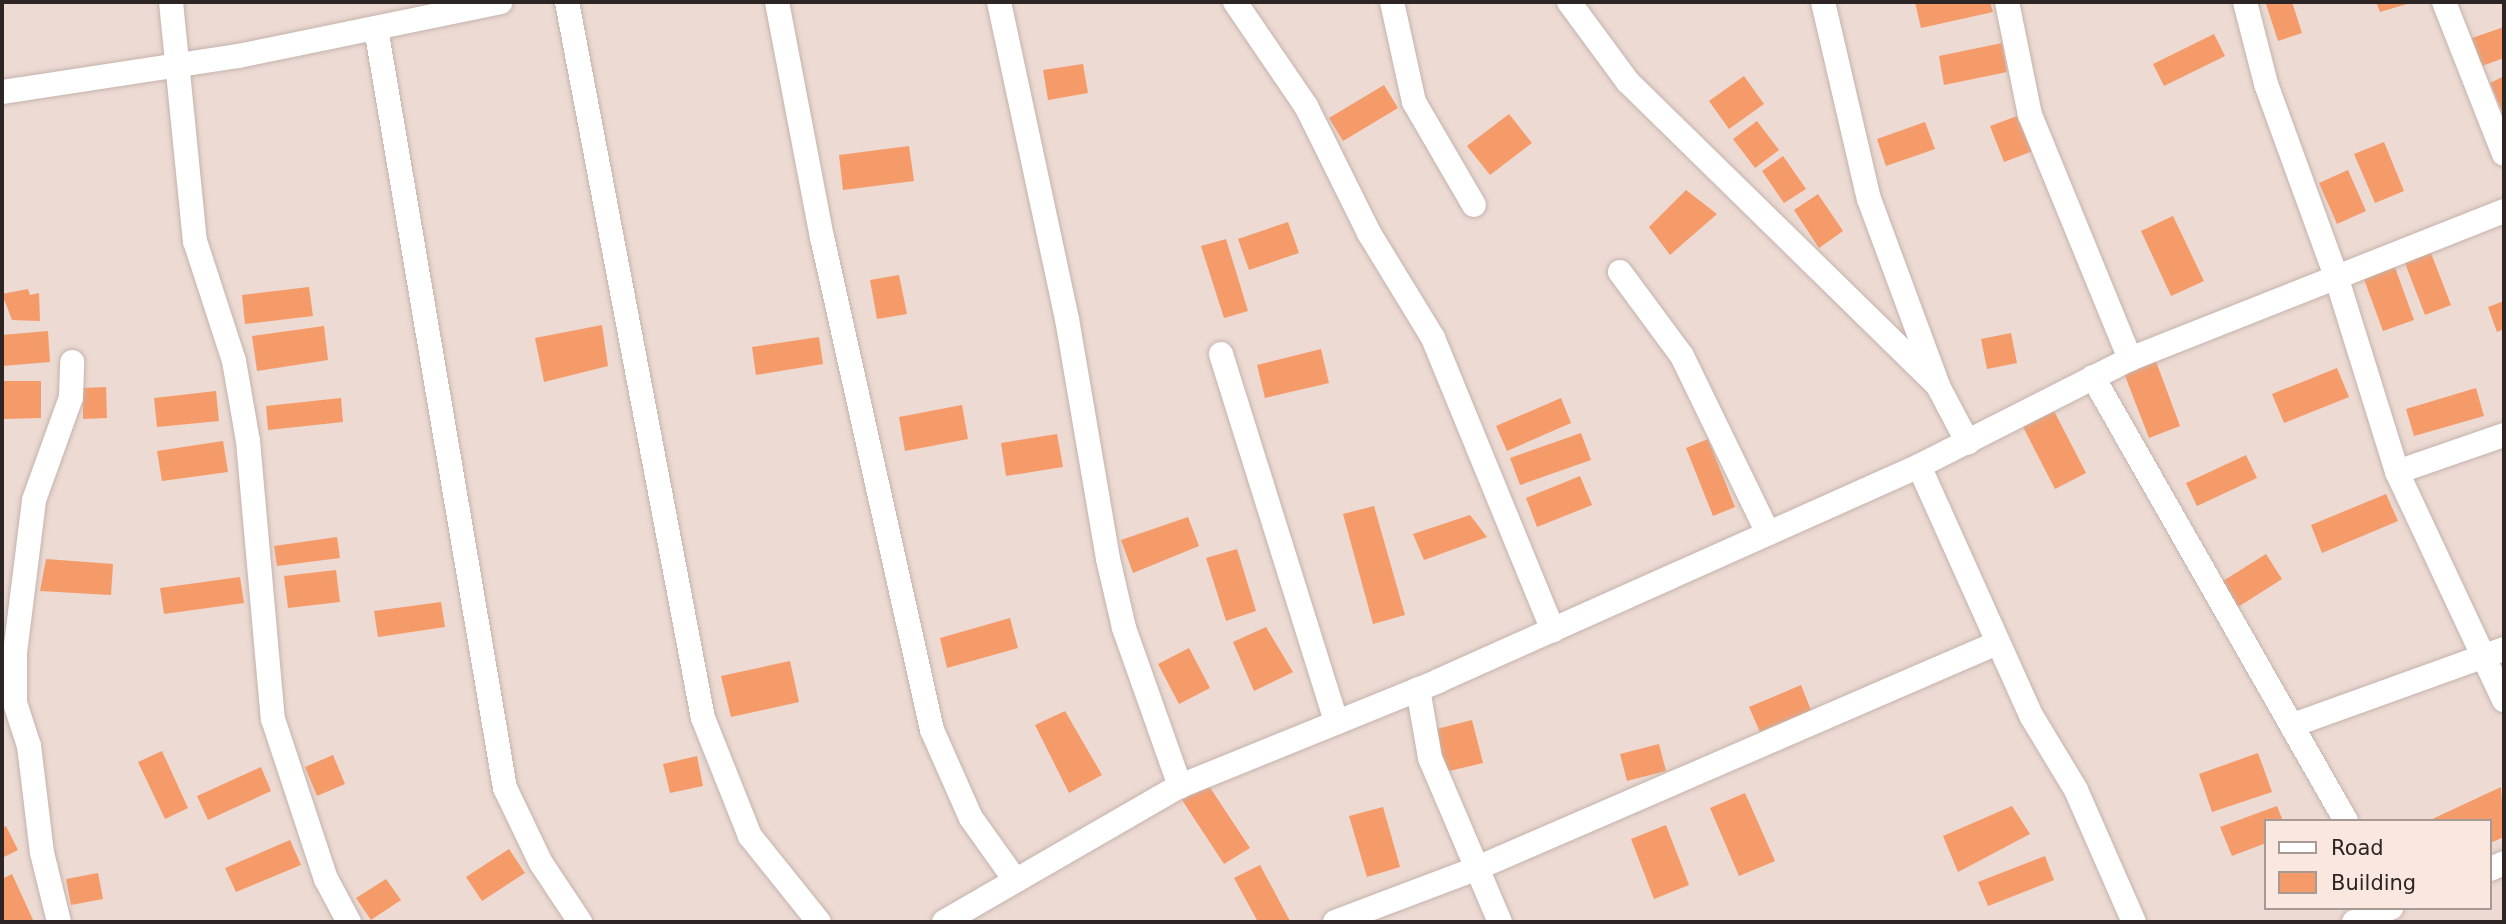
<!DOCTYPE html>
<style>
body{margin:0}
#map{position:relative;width:2506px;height:924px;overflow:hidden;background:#ecdad3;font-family:"DejaVu Sans",sans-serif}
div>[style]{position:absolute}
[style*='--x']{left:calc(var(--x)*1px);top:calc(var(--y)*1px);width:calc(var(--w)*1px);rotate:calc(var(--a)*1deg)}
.building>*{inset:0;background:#f59b6a}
.roads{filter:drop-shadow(0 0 2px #c4b3ac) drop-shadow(0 0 2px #c4b3ac)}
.minor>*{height:24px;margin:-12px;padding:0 12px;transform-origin:12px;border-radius:12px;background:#fff}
span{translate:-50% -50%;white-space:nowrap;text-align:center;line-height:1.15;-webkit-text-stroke:5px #f9e7e0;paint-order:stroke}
.frame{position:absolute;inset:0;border:4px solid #2c2523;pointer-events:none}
.legend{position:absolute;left:2264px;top:819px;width:228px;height:91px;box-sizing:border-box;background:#f9e7e0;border:2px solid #a79994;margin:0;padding:9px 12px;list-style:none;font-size:21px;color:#2c2523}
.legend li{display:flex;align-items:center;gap:14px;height:35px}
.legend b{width:35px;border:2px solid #a79994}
</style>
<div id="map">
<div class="building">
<div style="clip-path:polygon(1915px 2px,1990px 2px,1993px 12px,1921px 28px)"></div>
<div style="clip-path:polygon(2272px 2px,2292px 2px,2302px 33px,2278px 41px,2266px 4px)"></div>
<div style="clip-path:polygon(2376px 2px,2414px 2px,2380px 12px)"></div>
<div style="clip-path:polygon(2504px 27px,2504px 58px,2482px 66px,2472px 38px)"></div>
<div style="clip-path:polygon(2214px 34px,2225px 56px,2164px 86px,2153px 64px)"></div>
<div style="clip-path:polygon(2002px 43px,2007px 72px,1944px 85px,1939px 56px)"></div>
<div style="clip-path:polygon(1083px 64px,1088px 93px,1048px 100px,1043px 70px)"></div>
<div style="clip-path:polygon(1744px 76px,1764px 104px,1729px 129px,1709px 101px)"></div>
<div style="clip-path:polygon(2504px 76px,2504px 116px,2490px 83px)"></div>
<div style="clip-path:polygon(1384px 85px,1398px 108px,1343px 141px,1329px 118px)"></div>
<div style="clip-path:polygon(1509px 114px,1532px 143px,1490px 175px,1467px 146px)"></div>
<div style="clip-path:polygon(2020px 115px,2033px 151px,2004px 162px,1990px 126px)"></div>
<div style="clip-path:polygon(1757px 121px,1779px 150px,1755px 168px,1733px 139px)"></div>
<div style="clip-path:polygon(1925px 122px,1935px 149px,1886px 166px,1877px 139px)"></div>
<div style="clip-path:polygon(2384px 142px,2404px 191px,2375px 203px,2354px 154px)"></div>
<div style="clip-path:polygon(909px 146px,914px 181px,843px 190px,839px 155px)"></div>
<div style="clip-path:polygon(1783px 156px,1806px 189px,1784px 203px,1762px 171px)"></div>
<div style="clip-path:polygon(2348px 170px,2366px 211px,2337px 224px,2319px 183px)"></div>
<div style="clip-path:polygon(1686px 190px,1717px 214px,1670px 255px,1649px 227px)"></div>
<div style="clip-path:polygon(1818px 194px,1843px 231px,1819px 248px,1794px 210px)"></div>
<div style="clip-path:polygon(2173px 216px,2204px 281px,2171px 296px,2141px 231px)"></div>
<div style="clip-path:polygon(1288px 222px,1299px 253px,1249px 270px,1238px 239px)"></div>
<div style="clip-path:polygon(1226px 239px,1248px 311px,1224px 318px,1201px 246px)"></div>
<div style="clip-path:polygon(2429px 248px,2451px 305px,2425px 315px,2403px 258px)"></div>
<div style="clip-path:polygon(2392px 259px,2414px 320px,2383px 331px,2361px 271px)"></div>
<div style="clip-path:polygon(899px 275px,907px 314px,877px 319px,870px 280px)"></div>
<div style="clip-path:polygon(309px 287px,313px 316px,245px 324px,242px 295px)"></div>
<div style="clip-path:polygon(28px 289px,30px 295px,39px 293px,40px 321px,12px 320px,2px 294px)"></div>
<div style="clip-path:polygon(2504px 301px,2504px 329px,2497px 332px,2488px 307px)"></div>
<div style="clip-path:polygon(602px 325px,608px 366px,544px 382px,535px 338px)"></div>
<div style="clip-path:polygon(324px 326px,328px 360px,257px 371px,252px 336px)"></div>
<div style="clip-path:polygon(48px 331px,50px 362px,2px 366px,2px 335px)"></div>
<div style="clip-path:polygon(2011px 333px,2017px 363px,1987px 369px,1981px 339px)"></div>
<div style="clip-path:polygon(819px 337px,823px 364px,756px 375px,752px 347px)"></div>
<div style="clip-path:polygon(1321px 349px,1329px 383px,1265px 398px,1257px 365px)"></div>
<div style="clip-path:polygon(2154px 356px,2180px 426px,2149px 438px,2122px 368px)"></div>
<div style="clip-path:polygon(2337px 368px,2349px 397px,2284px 423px,2272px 394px)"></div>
<div style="clip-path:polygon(2px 381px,41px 381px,41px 418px,2px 419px)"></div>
<div style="clip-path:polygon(106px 387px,107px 418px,83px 419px,83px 388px)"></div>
<div style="clip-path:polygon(2476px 388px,2484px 416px,2414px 436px,2406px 409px)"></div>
<div style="clip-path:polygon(216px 391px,219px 421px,157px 427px,154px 398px)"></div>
<div style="clip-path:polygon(341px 398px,343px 422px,268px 430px,266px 406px)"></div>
<div style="clip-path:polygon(1561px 398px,1571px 423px,1507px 451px,1496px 426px)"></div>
<div style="clip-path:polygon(962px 405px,968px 439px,905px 451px,899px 417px)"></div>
<div style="clip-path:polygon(2053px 409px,2086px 473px,2055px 489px,2022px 425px)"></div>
<div style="clip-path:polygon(1581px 433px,1591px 460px,1520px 485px,1510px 458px)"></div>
<div style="clip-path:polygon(1057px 434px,1063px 467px,1006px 476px,1001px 443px)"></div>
<div style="clip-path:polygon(1708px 439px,1735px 507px,1713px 516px,1686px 448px)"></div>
<div style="clip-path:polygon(223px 441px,228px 472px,162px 481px,157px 451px)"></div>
<div style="clip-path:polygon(2246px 455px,2257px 478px,2197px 506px,2186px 483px)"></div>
<div style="clip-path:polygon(1580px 476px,1592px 505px,1537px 527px,1526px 498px)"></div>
<div style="clip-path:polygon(2386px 494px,2398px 521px,2322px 553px,2311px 525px)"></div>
<div style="clip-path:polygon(1374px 506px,1405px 615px,1373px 624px,1343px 514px)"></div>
<div style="clip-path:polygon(1470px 515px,1487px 537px,1424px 560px,1413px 534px)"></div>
<div style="clip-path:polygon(1188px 517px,1199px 546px,1133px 573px,1121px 540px)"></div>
<div style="clip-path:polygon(337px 537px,340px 558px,277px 566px,274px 546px)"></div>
<div style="clip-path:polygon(1237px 549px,1256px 611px,1226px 621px,1206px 558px)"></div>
<div style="clip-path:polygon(2266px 554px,2282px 579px,2238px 607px,2223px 581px)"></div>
<div style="clip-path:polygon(46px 559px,113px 564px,111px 595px,40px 591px)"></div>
<div style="clip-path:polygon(336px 570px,340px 602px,288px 608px,284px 576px)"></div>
<div style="clip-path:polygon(240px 577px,244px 603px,164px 614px,160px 588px)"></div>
<div style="clip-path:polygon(441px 602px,445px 627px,378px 637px,374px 611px)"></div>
<div style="clip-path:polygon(1010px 618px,1018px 648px,947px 668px,940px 638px)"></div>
<div style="clip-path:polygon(1266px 627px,1293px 672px,1254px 691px,1233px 642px)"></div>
<div style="clip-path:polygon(1189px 648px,1210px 688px,1179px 704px,1158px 664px)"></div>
<div style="clip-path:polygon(790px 661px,799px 702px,731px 717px,721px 676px)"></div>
<div style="clip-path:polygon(1801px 685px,1811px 710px,1760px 732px,1749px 707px)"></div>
<div style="clip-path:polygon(1065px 711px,1102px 775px,1069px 793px,1035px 725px)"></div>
<div style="clip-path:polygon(1472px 720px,1483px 763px,1445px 772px,1433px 730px)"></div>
<div style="clip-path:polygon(1659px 744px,1666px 771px,1627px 781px,1620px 754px)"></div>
<div style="clip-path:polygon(162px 751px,188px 808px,165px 819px,138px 762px)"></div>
<div style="clip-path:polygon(2258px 753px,2272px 792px,2212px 812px,2199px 774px)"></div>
<div style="clip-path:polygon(333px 755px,345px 784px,317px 796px,305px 767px)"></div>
<div style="clip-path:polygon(697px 756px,703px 786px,670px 793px,663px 764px)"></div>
<div style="clip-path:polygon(261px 767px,271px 791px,208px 820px,197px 796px)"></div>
<div style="clip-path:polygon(1207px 783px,1250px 848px,1224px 864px,1182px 800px)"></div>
<div style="clip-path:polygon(2501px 787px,2504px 837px,2490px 843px,2490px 821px,2428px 821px)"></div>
<div style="clip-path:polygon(1745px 793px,1775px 861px,1739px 876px,1710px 808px)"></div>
<div style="clip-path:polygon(2012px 806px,2030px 834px,1958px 872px,1943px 836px)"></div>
<div style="clip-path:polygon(2277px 806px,2283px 821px,2266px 821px,2266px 843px,2232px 856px,2220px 827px)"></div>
<div style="clip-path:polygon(1383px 807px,1400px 867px,1367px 877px,1349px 816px)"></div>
<div style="clip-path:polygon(1666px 825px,1689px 885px,1654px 899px,1631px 839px)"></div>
<div style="clip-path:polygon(6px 826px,18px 850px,2px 858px,2px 829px)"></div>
<div style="clip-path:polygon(290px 840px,301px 865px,236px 892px,225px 868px)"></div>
<div style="clip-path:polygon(509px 849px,525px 873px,482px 901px,466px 877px)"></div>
<div style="clip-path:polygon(2045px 856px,2054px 880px,1988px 906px,1978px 882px)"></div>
<div style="clip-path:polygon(1260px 865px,1290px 921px,1288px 922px,1258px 922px,1234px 878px)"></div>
<div style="clip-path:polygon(98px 873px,103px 899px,71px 905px,66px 879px)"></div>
<div style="clip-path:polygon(12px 874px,34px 922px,4px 922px,2px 879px)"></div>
<div style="clip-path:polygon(386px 879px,401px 900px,371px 920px,356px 898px)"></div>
</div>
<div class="roads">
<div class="minor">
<div style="--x:171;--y:2;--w:240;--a:84.3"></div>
<div style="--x:195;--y:241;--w:126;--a:72"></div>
<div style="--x:234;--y:361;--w:81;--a:80.1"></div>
<div style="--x:248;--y:441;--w:279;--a:84.9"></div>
<div style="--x:273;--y:719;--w:169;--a:71.7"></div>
<div style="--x:326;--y:879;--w:49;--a:61.9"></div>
<div style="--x:567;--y:2;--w:729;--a:79.25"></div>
<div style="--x:703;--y:718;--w:127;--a:68.3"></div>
<div style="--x:750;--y:836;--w:110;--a:51.3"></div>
<div style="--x:777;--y:2;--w:239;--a:79.2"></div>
<div style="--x:822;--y:237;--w:505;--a:77.42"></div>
<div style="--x:932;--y:730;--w:96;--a:66.1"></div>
<div style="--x:971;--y:818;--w:77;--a:54.5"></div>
<div style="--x:999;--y:2;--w:324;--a:77.9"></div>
<div style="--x:1067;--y:319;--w:243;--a:80.3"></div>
<div style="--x:1108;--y:559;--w:71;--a:76.9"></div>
<div style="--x:1124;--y:628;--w:168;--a:70.5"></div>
<div style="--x:1235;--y:2;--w:126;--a:55.7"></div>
<div style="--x:1306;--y:106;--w:142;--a:63.6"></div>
<div style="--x:1369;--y:233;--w:123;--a:58.6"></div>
<div style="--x:1433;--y:338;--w:316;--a:67.7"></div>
<div style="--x:1392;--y:2;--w:102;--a:77.6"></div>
<div style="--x:1414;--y:102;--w:119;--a:59.8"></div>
<div style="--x:1569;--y:2;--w:99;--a:53.6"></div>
<div style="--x:1628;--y:82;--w:434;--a:44.4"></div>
<div style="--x:1823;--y:2;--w:202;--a:76.9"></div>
<div style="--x:1869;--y:199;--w:199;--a:69.7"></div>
<div style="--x:1938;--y:386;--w:64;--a:62.2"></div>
<div style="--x:2007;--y:2;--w:115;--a:78.5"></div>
<div style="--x:2030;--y:115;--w:264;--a:67.7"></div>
<div style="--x:2245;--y:2;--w:85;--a:75.6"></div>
<div style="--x:2266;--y:84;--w:204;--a:70"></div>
<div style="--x:2336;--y:276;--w:205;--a:72.7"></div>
<div style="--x:2397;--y:472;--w:252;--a:64.9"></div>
<div style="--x:2444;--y:2;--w:163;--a:68.5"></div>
<div style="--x:376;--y:28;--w:771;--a:80.37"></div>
<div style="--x:505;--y:788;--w:83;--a:64.4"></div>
<div style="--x:541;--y:863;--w:71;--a:56.5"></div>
<div style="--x:2;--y:92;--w:239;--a:-8.7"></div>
<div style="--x:238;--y:56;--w:268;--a:-11.6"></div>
<div style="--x:1620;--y:272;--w:104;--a:53.6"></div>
<div style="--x:1682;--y:356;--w:197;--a:64.1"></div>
<div style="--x:1221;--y:354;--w:386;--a:72.6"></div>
<div style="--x:2093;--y:377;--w:511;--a:60.32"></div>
<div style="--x:1919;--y:466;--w:275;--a:65.8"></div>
<div style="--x:2032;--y:717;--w:85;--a:58.9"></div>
<div style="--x:2076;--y:790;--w:144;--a:66.3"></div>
<div style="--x:2397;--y:472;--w:113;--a:-19.1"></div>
<div style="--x:1418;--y:689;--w:70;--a:80.1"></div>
<div style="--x:1430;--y:758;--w:178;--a:66.9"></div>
<div style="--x:2296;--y:724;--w:221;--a:-19.8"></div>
<div style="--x:2490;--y:869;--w:15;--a:-23"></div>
<div style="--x:59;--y:922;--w:71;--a:-103.8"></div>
<div style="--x:42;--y:853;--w:108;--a:-96.9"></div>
<div style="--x:29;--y:746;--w:45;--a:-108"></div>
<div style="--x:15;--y:703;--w:50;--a:-90"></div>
<div style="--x:15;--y:653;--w:154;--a:-82.9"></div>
<div style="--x:34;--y:500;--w:109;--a:-70.2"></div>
<div style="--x:71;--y:397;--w:35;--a:-88"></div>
<div style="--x:944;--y:922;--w:272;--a:-30"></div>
<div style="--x:1180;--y:786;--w:279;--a:-22.1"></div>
<div style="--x:1438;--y:681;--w:527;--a:-24.08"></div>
<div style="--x:1919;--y:466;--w:237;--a:-26.9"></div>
<div style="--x:2130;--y:359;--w:402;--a:-21.6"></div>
<div style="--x:1335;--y:922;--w:150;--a:-20.7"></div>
<div style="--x:1475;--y:869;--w:569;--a:-23.41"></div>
<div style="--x:2354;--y:922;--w:40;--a:-21"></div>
</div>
</div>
<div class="frame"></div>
<ul class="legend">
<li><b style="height:9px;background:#fff"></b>Road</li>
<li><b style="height:19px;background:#f59b6a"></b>Building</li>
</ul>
</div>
